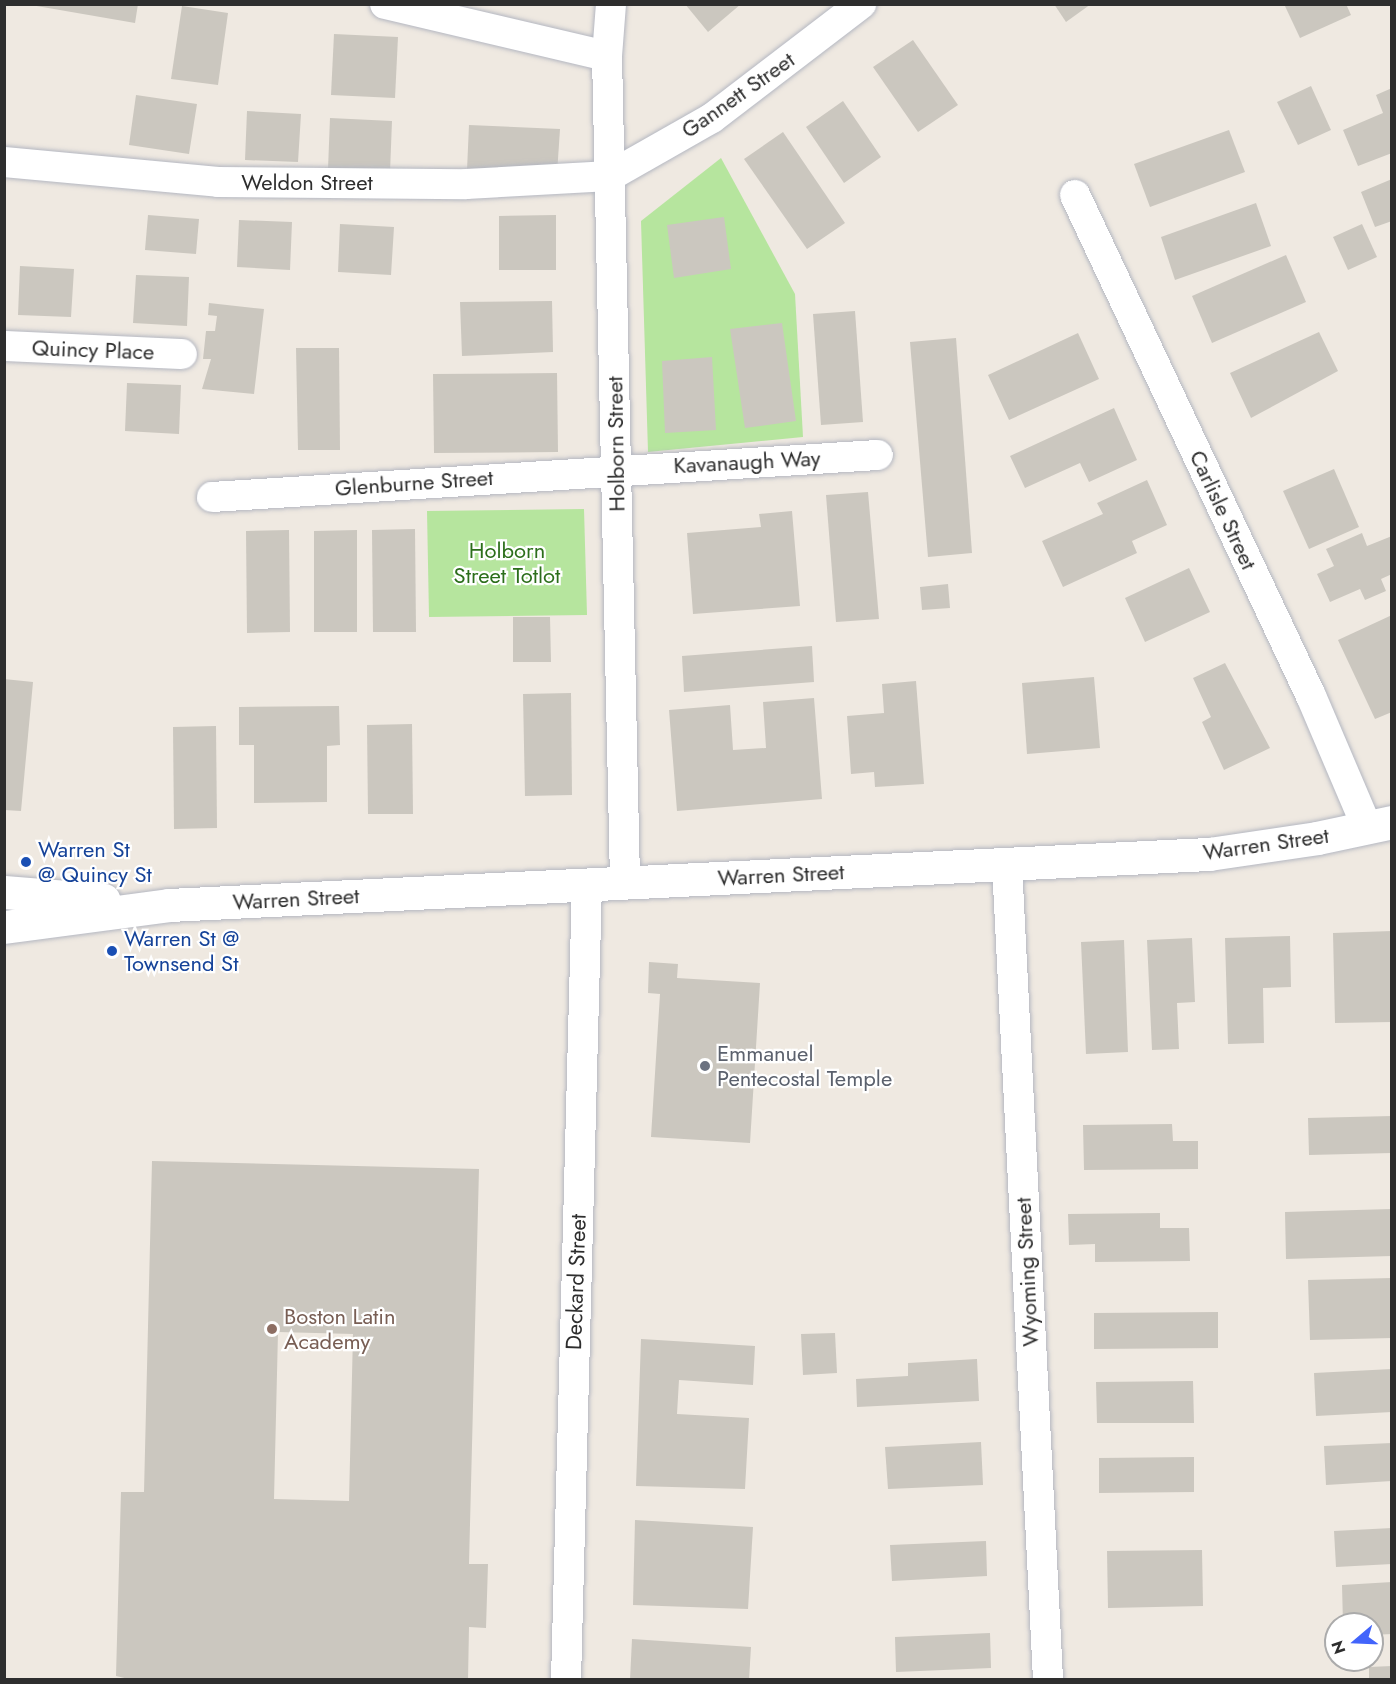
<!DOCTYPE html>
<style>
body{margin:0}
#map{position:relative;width:1396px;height:1684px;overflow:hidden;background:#efe9e1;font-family:Jost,sans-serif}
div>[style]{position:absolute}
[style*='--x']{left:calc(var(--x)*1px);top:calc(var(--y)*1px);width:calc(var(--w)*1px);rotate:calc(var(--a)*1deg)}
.green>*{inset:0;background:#b6e59e}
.building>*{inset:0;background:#cbc7bf}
.roads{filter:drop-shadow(0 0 2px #b4b7c1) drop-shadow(0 0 2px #b4b7c1)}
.street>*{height:30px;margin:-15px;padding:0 15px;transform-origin:15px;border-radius:15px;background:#fff}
.secondary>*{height:33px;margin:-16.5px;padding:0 16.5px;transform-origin:16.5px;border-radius:16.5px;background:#fff}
.dots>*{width:16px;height:16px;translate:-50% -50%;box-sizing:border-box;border:3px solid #fff;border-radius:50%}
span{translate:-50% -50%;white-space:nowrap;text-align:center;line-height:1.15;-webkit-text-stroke:4.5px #fff;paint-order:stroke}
.street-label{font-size:22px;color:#2e2e2e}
.park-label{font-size:22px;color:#2c6e1b}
.transit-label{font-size:22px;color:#164399}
.left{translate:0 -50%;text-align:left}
.worship-label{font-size:22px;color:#5b616d}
.education-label{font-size:22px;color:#785e54}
.frame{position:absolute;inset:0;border:6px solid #2e2e2e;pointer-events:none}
.north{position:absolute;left:1324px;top:1612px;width:60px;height:60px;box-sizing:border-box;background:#fff;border:2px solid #ababab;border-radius:50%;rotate:251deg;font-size:16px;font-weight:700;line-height:24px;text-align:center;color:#2e2e2e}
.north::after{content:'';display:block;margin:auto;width:21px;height:27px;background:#4264fb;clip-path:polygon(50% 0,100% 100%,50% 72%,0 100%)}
</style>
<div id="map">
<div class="green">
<div style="clip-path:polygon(721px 158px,795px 294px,803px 437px,648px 452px,641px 221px)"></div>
<div style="clip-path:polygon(584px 509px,587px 615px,429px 617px,427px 511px)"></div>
</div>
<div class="building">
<div style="clip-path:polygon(25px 4px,138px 4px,135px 23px)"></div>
<div style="clip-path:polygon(685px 4px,741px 4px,708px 32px)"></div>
<div style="clip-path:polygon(1054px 4px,1091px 4px,1066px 22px)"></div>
<div style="clip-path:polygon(1284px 4px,1346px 4px,1351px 15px,1300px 38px)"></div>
<div style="clip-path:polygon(182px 6px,228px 13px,218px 85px,171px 79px)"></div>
<div style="clip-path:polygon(334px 34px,398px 37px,395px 98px,331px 95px)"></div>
<div style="clip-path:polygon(913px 40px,958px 105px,918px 132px,873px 67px)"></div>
<div style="clip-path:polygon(1311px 86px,1331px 130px,1298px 145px,1277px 102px)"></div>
<div style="clip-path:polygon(1392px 88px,1392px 153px,1358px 166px,1343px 130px,1383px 113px,1376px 95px)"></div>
<div style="clip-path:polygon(136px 95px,197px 104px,189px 154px,129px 145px)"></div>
<div style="clip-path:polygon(843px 101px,881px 157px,844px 183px,806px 127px)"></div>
<div style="clip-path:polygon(247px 111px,301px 114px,298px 162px,245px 160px)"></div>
<div style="clip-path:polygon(330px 118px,392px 121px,390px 172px,328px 169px)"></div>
<div style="clip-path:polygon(469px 125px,560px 129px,557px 174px,467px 170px)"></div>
<div style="clip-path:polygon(1229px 130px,1245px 172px,1150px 207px,1134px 164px)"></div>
<div style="clip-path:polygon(783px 132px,845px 223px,807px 249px,744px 159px)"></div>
<div style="clip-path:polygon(1392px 179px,1392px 221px,1375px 227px,1361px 192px)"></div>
<div style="clip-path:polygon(1256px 203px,1271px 246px,1175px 280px,1161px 237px)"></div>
<div style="clip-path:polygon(148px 215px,199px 219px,196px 254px,145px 250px)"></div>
<div style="clip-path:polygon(556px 215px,556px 270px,499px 270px,499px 216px)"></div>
<div style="clip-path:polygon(724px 217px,731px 269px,674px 278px,667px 225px)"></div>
<div style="clip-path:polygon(239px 220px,292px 222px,290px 270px,237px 267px)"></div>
<div style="clip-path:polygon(340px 224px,394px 227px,391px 275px,338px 272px)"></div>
<div style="clip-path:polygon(1362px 224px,1377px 257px,1348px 270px,1333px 237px)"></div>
<div style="clip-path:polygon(1286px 255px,1306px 302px,1212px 343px,1192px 296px)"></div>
<div style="clip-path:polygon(20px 266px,74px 269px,71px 317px,18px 315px)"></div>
<div style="clip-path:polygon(136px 275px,189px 277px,187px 326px,133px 323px)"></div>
<div style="clip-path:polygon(552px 301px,553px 352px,462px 356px,460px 302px)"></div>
<div style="clip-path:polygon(209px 303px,264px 309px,254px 394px,202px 389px,211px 359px,203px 359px,206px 331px,215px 331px,217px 316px,208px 315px)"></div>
<div style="clip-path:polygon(855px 311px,863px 422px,821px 425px,813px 314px)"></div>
<div style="clip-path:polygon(782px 323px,796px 421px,745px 428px,730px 329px)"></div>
<div style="clip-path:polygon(1319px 332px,1338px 371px,1251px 418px,1230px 373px)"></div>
<div style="clip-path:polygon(1078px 333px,1099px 379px,1009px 420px,988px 375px)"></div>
<div style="clip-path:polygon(956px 338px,972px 553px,928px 557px,910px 342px)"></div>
<div style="clip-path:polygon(296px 348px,339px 348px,340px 450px,298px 450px)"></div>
<div style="clip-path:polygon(712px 357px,716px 430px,665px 433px,662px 361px)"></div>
<div style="clip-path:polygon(557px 373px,558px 452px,434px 453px,433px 374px)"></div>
<div style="clip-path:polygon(127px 383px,181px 385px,179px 434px,125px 431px)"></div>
<div style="clip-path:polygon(1114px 408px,1137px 460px,1089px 482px,1080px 463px,1025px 488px,1010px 456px)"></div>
<div style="clip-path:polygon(1334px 469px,1359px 527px,1309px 549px,1283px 491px)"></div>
<div style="clip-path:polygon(1147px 480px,1167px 525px,1132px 541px,1137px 553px,1063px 587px,1042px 541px,1103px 514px,1097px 503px)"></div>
<div style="clip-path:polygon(868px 492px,879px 619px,836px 622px,826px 495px)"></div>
<div style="clip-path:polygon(792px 511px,800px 606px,693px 614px,687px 533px,761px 527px,759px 514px)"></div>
<div style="clip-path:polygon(415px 529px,416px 632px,373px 632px,372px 530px)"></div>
<div style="clip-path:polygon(289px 530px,290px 632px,247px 633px,246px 531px)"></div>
<div style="clip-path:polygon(357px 530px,357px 632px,314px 632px,314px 531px)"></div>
<div style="clip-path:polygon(1362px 533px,1367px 546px,1392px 536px,1392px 574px,1381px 579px,1386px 591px,1365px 600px,1360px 589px,1330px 602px,1317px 574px,1334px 566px,1326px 549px)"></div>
<div style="clip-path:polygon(1189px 568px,1210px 612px,1145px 642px,1125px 598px)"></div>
<div style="clip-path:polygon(948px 584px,950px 608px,922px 610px,920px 587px)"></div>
<div style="clip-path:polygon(1392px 615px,1392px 712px,1375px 719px,1338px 640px)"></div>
<div style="clip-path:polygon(513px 617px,550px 617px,551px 662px,513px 662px)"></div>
<div style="clip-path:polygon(812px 646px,814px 682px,684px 692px,682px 656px)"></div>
<div style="clip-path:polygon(1225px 663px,1270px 748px,1224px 770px,1202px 722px,1211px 717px,1193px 678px)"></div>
<div style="clip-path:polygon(1094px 677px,1100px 748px,1027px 754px,1022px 683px)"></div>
<div style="clip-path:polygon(4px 679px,33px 682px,21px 811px,4px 810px)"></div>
<div style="clip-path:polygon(916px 681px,924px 784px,875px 787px,874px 772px,851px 774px,847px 716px,884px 713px,882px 684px)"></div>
<div style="clip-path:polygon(571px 693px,572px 795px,525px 796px,523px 694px)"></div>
<div style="clip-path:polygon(814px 698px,822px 799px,677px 811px,669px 710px,730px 705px,733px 750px,766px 748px,763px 702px)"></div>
<div style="clip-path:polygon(339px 706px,340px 745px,327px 746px,327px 802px,254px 803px,254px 745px,239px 745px,239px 707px)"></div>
<div style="clip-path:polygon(412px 724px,413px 814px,368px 814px,367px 725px)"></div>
<div style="clip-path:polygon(216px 726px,217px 828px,174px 829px,173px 727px)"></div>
<div style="clip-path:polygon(1392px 931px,1392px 1022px,1335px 1023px,1333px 933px)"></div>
<div style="clip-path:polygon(1290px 936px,1291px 987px,1263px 988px,1264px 1043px,1228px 1044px,1225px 938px)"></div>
<div style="clip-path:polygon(1192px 938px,1195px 1002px,1177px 1003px,1179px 1049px,1152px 1050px,1147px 940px)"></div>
<div style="clip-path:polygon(1124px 940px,1128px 1052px,1086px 1054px,1081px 942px)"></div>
<div style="clip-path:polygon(649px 962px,678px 964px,677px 978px,760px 983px,750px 1143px,651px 1137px,660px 994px,648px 993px)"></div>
<div style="clip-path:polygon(1392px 1116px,1392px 1153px,1309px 1155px,1308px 1118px)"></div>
<div style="clip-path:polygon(1172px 1124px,1173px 1141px,1198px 1141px,1198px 1169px,1084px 1170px,1083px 1125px)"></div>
<div style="clip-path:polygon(evenodd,152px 1161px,479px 1169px,469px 1564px,488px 1564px,486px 1628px,469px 1627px,468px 1680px,133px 1680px,116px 1676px,121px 1492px,144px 1492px,152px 1161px,278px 1332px,353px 1334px,349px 1501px,274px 1499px,278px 1332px)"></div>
<div style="clip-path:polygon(1392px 1209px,1392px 1256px,1286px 1259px,1285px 1212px)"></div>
<div style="clip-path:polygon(1160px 1213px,1160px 1228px,1189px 1228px,1190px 1261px,1095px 1262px,1095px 1244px,1069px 1245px,1068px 1214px)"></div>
<div style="clip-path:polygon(1392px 1278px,1392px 1338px,1310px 1340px,1308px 1280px)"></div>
<div style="clip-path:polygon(1218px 1312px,1218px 1348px,1094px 1349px,1094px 1313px)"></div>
<div style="clip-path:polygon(835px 1333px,837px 1373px,803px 1375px,801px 1334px)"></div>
<div style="clip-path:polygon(641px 1339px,755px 1346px,753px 1385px,679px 1380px,677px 1414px,749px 1418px,745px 1489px,636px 1486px)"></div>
<div style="clip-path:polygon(977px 1359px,979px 1401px,857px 1407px,856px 1379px,908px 1376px,908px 1363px)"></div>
<div style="clip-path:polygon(1392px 1369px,1392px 1412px,1316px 1416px,1314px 1373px)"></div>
<div style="clip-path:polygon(1193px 1381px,1194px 1423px,1097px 1423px,1096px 1382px)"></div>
<div style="clip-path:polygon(981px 1442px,983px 1485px,888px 1489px,885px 1447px)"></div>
<div style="clip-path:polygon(1392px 1443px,1392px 1481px,1326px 1485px,1324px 1446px)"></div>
<div style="clip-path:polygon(1194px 1457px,1194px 1492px,1099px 1493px,1099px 1458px)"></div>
<div style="clip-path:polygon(635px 1520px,753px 1527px,748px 1609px,633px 1605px)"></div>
<div style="clip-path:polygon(1392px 1528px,1392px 1564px,1336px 1567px,1334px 1531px)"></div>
<div style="clip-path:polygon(986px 1541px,987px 1576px,892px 1581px,890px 1545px)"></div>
<div style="clip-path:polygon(1202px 1550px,1203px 1606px,1108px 1608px,1107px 1551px)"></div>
<div style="clip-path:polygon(1392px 1582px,1392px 1634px,1372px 1635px,1372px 1624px,1343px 1624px,1342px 1585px)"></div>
<div style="clip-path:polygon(990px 1633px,991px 1668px,896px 1672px,895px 1637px)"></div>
<div style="clip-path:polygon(632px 1639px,751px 1647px,749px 1680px,630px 1680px)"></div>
<div style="clip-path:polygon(1392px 1666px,1392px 1680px,1369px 1680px,1369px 1667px)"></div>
</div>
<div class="roads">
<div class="street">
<div style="--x:385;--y:4;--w:228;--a:13.2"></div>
<div style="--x:611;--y:4;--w:52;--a:94.4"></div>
<div style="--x:607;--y:56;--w:827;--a:88.75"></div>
<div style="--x:4;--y:162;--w:215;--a:5.3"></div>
<div style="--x:218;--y:182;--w:248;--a:0.5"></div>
<div style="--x:466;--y:184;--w:144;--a:-3.2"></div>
<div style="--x:610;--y:176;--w:117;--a:-29.6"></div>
<div style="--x:712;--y:118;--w:188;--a:-37.4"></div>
<div style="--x:1075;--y:195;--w:554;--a:64.78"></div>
<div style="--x:1311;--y:696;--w:142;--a:66.9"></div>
<div style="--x:4;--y:346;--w:178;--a:2.6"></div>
<div style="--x:212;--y:497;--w:667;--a:-3.61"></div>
<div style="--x:1007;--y:864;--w:817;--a:87.12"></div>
<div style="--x:566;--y:1680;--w:795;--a:-88.49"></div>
</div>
<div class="secondary">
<div style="--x:4;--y:892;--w:100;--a:4.6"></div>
<div style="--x:4;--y:927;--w:166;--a:-7.6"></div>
<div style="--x:169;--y:905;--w:1041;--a:-2.81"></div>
<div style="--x:1209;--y:854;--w:109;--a:-8.4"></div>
<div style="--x:1317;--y:838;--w:77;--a:-12"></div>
</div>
</div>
<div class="dots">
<div style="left:26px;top:862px;background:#1a4fb4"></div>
<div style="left:112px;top:951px;background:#1a4fb4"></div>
<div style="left:705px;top:1066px;background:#6b7280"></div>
<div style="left:272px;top:1329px;background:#8d6e63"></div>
</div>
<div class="street-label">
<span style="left:738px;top:95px;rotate:-35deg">Gannett Street</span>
<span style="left:307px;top:183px">Weldon Street</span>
<span style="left:93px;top:350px;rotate:2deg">Quincy Place</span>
<span style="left:616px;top:444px;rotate:-91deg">Holborn Street</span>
<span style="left:747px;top:462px;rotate:-3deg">Kavanaugh Way</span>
<span style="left:414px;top:483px;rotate:-4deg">Glenburne Street</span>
<span style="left:1223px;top:510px;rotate:65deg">Carlisle Street</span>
<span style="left:1266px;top:844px;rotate:-8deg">Warren Street</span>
<span style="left:781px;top:875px;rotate:-3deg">Warren Street</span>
<span style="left:296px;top:899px;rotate:-3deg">Warren Street</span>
<span style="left:1027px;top:1272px;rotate:-93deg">Wyoming Street</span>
<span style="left:576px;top:1282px;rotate:-88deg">Deckard Street</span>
</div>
<div class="park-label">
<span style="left:507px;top:563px">Holborn<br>Street Totlot</span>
</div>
<div class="transit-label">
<span class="left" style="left:38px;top:862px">Warren St<br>@ Quincy St</span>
<span class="left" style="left:124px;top:951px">Warren St @<br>Townsend St</span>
</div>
<div class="worship-label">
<span class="left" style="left:717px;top:1066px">Emmanuel<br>Pentecostal Temple</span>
</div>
<div class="education-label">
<span class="left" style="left:284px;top:1329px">Boston Latin<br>Academy</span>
</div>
<div class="frame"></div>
<div class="north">N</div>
</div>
